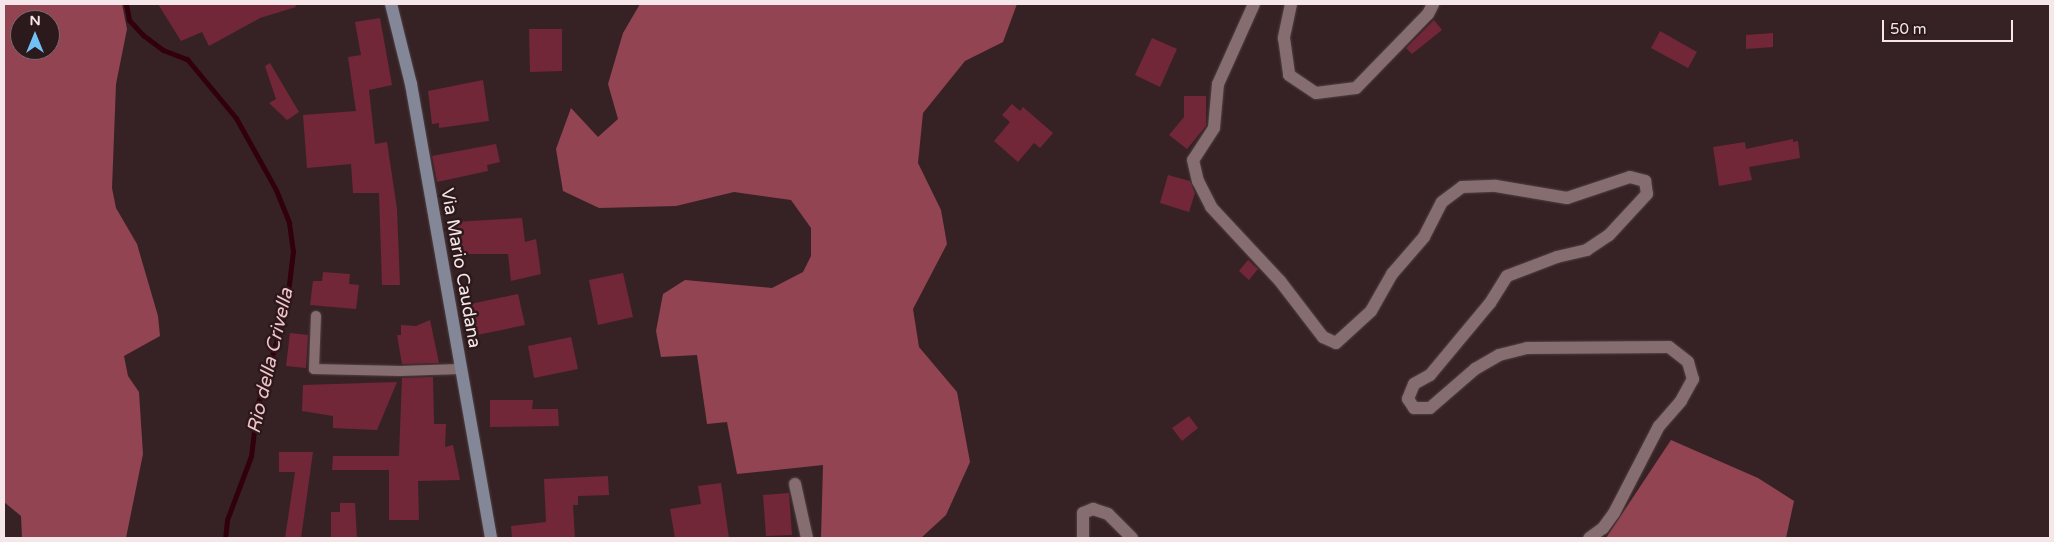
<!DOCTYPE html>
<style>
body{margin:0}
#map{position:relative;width:2054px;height:542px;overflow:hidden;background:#362225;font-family:"Varela Round",sans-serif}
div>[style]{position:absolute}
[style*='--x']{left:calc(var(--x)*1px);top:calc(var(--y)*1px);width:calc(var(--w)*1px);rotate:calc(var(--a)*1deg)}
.forest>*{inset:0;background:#924452}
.stream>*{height:5px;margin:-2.5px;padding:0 2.5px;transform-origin:2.5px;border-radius:2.5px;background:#31000c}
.building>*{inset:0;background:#712737}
.roads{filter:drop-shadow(0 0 1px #514043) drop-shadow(0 0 1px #514043)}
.lane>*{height:10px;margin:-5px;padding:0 5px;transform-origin:5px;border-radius:5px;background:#856d70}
.street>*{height:12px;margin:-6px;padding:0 6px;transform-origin:6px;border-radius:6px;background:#856d70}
.secondary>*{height:12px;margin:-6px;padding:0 6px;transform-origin:6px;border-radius:6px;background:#838798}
span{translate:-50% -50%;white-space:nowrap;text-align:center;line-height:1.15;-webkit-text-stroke:5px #2c191b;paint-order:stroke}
.street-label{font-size:18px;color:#f5e7e9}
.water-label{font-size:19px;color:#f4c4ca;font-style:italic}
.frame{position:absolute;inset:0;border:5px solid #f5e7e9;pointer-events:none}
.north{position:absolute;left:10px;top:10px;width:50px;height:50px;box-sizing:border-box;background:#2c191b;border:1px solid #7c6b6d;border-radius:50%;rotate:0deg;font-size:14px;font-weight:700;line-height:20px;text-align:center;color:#f5e7e9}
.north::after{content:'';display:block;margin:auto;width:18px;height:22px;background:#72c1f5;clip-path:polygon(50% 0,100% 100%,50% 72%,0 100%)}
.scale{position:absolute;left:1882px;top:20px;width:131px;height:22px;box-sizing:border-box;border:2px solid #f5e7e9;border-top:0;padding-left:6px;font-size:15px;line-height:18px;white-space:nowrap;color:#f5e7e9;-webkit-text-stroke:4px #2c191b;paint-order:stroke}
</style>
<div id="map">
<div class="forest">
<div style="clip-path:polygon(evenodd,4px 4px,122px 4px,127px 29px,116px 84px,112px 188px,116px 208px,137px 244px,158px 316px,160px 336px,124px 356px,128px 376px,139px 392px,143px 454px,126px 538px,22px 538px,21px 516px,4px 502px,4px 4px,20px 20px,50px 20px,50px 50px,20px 50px,20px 20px)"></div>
<div style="clip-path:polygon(640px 4px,1017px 4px,1003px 42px,965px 61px,923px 113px,918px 163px,941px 210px,947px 244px,913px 309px,919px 347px,957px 392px,970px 462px,946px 515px,921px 538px,821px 538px,823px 465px,737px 474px,727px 422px,707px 424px,697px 355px,661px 357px,656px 331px,663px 294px,685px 280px,772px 288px,803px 272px,811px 256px,811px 228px,791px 200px,734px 192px,676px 206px,599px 208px,563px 191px,556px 149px,571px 108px,598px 137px,618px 119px,608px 84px,623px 33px)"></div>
<div style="clip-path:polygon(1671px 440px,1758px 478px,1794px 501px,1786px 538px,1606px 538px)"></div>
</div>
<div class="stream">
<div style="--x:126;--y:4;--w:16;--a:79"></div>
<div style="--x:129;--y:20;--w:21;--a:47"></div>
<div style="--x:143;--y:35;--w:25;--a:37"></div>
<div style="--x:163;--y:50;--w:26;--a:21"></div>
<div style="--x:187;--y:59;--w:77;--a:50.3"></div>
<div style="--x:236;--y:118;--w:82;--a:60.9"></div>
<div style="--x:276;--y:190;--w:35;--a:68"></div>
<div style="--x:289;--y:223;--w:28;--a:82"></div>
<div style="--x:293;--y:251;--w:58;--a:96.9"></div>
<div style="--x:286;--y:309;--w:101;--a:106.6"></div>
<div style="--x:257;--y:406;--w:50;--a:96.8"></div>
<div style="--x:251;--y:456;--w:68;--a:110.6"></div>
<div style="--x:227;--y:520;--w:18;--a:96"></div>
</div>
<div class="building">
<div style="clip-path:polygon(158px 4px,295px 4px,296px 7px,260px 18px,209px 46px,202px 32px,181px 41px)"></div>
<div style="clip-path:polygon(380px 18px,392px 85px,369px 90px,375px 144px,387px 142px,397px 209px,400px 285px,382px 285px,379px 193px,353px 193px,351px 164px,307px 168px,303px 115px,356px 111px,348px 57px,361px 55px,355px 22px)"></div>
<div style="clip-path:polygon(1434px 20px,1442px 30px,1412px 54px,1406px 48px)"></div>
<div style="clip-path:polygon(529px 29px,562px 29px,562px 71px,530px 72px)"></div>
<div style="clip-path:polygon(1660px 31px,1697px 52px,1688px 68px,1651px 48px)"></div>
<div style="clip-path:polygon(1773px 33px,1773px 47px,1746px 49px,1746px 35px)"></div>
<div style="clip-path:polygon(1152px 38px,1177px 49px,1160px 87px,1135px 75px)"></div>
<div style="clip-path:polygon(270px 63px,299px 112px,287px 120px,269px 103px,276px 99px,265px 66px)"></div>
<div style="clip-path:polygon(483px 80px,489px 121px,439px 128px,439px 123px,432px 124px,428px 91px)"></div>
<div style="clip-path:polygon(1184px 96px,1206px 96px,1206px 126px,1187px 149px,1169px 135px,1184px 117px)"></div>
<div style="clip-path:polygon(1012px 104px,1020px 111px,1023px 107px,1053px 133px,1040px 148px,1034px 143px,1018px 162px,994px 141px,1010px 122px,1002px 115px)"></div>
<div style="clip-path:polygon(1793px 139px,1793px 142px,1798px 141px,1800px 158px,1749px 167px,1752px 180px,1719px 186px,1713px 147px,1745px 142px,1746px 149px)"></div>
<div style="clip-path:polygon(496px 144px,500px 162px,487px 165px,488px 171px,437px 182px,432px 156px)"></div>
<div style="clip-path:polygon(1168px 175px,1190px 181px,1195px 193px,1189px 212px,1160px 203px)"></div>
<div style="clip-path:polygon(522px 218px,525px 242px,536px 239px,541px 274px,511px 281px,508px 254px,454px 254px,453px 222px)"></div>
<div style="clip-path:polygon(1248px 260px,1258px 269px,1249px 280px,1239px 271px)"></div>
<div style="clip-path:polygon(323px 272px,350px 274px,349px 284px,359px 285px,356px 309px,310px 305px,313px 281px,322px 281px)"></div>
<div style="clip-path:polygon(623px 273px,633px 317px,598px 325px,589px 280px)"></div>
<div style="clip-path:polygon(518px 294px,525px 325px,477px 335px,470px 304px)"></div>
<div style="clip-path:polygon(430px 320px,439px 363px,402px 364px,397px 335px,401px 335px,401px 325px,416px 326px)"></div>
<div style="clip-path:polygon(290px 333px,308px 335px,306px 368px,286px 366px)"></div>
<div style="clip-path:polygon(571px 337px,578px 369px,534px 378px,528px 346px)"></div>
<div style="clip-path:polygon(433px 377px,434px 424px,446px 424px,445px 447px,453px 445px,460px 480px,418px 481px,419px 520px,389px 520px,389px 470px,332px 470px,333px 456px,399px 456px,402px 378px)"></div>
<div style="clip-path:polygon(397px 382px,377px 430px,333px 428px,333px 416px,302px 411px,303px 385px)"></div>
<div style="clip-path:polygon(490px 400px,533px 400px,532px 409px,558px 409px,559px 426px,490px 427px)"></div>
<div style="clip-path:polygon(1189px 416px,1198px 428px,1182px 441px,1172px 428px)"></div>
<div style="clip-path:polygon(279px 452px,313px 452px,301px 538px,285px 538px,295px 472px,279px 472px)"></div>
<div style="clip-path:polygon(608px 476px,609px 495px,578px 496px,578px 505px,573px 505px,575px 538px,512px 538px,511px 526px,546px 522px,544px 479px)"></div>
<div style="clip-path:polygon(721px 483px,729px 538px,675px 538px,670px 509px,701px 504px,698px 486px)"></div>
<div style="clip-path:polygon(789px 493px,792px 535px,766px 536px,763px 495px)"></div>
<div style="clip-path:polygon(340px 503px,355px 503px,357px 538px,331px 538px,331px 512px,340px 512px)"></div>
</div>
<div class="roads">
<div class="lane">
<div style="--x:316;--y:316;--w:53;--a:92.2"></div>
<div style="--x:314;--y:369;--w:86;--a:1.3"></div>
<div style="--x:400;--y:371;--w:60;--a:-1.9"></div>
</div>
<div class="street">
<div style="--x:1254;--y:4;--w:88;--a:114.2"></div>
<div style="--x:1218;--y:84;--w:44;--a:95.2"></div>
<div style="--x:1214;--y:128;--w:38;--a:123"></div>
<div style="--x:1193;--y:160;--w:22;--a:77"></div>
<div style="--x:1198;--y:181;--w:29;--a:63"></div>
<div style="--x:1211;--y:207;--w:101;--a:47"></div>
<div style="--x:1280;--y:281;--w:71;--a:52.5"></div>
<div style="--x:1323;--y:337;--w:14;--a:25"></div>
<div style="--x:1336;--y:343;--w:47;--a:-42.4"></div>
<div style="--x:1371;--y:311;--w:43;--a:-60.4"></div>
<div style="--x:1392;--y:274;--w:49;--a:-49.1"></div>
<div style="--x:1424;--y:237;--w:39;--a:-63"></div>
<div style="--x:1442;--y:202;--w:25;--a:-37"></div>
<div style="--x:1462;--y:187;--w:34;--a:-2"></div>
<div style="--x:1496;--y:186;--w:72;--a:9.6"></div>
<div style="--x:1567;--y:198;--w:66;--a:-18.4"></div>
<div style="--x:1630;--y:177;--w:16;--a:15"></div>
<div style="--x:1645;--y:181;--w:13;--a:81"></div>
<div style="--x:1647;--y:194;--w:56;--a:132.8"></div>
<div style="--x:1609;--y:235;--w:27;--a:146"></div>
<div style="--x:1587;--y:250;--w:31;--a:167"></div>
<div style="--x:1557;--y:257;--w:53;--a:159.2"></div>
<div style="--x:1507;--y:276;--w:32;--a:122"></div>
<div style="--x:1490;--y:303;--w:94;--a:129.8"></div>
<div style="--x:1430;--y:375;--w:18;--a:151"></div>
<div style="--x:1414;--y:384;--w:16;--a:112"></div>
<div style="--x:1408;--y:399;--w:11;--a:56"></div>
<div style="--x:1414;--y:408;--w:16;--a:0"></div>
<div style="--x:1430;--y:408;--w:60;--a:-40.9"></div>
<div style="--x:1475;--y:369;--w:28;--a:-30"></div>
<div style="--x:1499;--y:355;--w:29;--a:-14"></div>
<div style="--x:1527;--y:348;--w:142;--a:-0.4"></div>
<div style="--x:1669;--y:347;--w:24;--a:38"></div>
<div style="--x:1688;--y:362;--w:18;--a:74"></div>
<div style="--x:1693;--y:379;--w:25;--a:119"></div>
<div style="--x:1681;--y:401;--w:33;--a:131"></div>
<div style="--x:1659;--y:426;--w:98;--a:117.3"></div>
<div style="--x:1614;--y:513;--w:19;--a:126"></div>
<div style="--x:1603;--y:528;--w:17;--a:144"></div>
<div style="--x:1291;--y:4;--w:35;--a:102"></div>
<div style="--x:1284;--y:38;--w:37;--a:82"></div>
<div style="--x:1289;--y:75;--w:32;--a:34"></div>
<div style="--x:1316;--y:93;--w:40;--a:-7.1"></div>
<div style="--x:1356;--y:88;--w:103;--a:-45.8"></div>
<div style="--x:1428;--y:14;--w:11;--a:-63"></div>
<div style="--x:795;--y:484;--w:55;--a:77.5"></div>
<div style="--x:1083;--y:538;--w:25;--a:-90"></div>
<div style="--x:1083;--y:513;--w:11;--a:-22"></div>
<div style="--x:1093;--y:509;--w:16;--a:18"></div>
<div style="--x:1108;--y:514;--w:34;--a:45"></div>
</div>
<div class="secondary">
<div style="--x:391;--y:4;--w:82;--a:76"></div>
<div style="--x:411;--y:84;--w:461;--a:80"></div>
</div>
</div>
<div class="street-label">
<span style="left:461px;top:268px;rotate:80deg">Via Mario Caudana</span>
</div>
<div class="water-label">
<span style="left:271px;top:361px;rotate:-77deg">Rio della Crivella</span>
</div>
<div class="frame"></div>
<div class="north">N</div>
<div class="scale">50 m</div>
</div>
